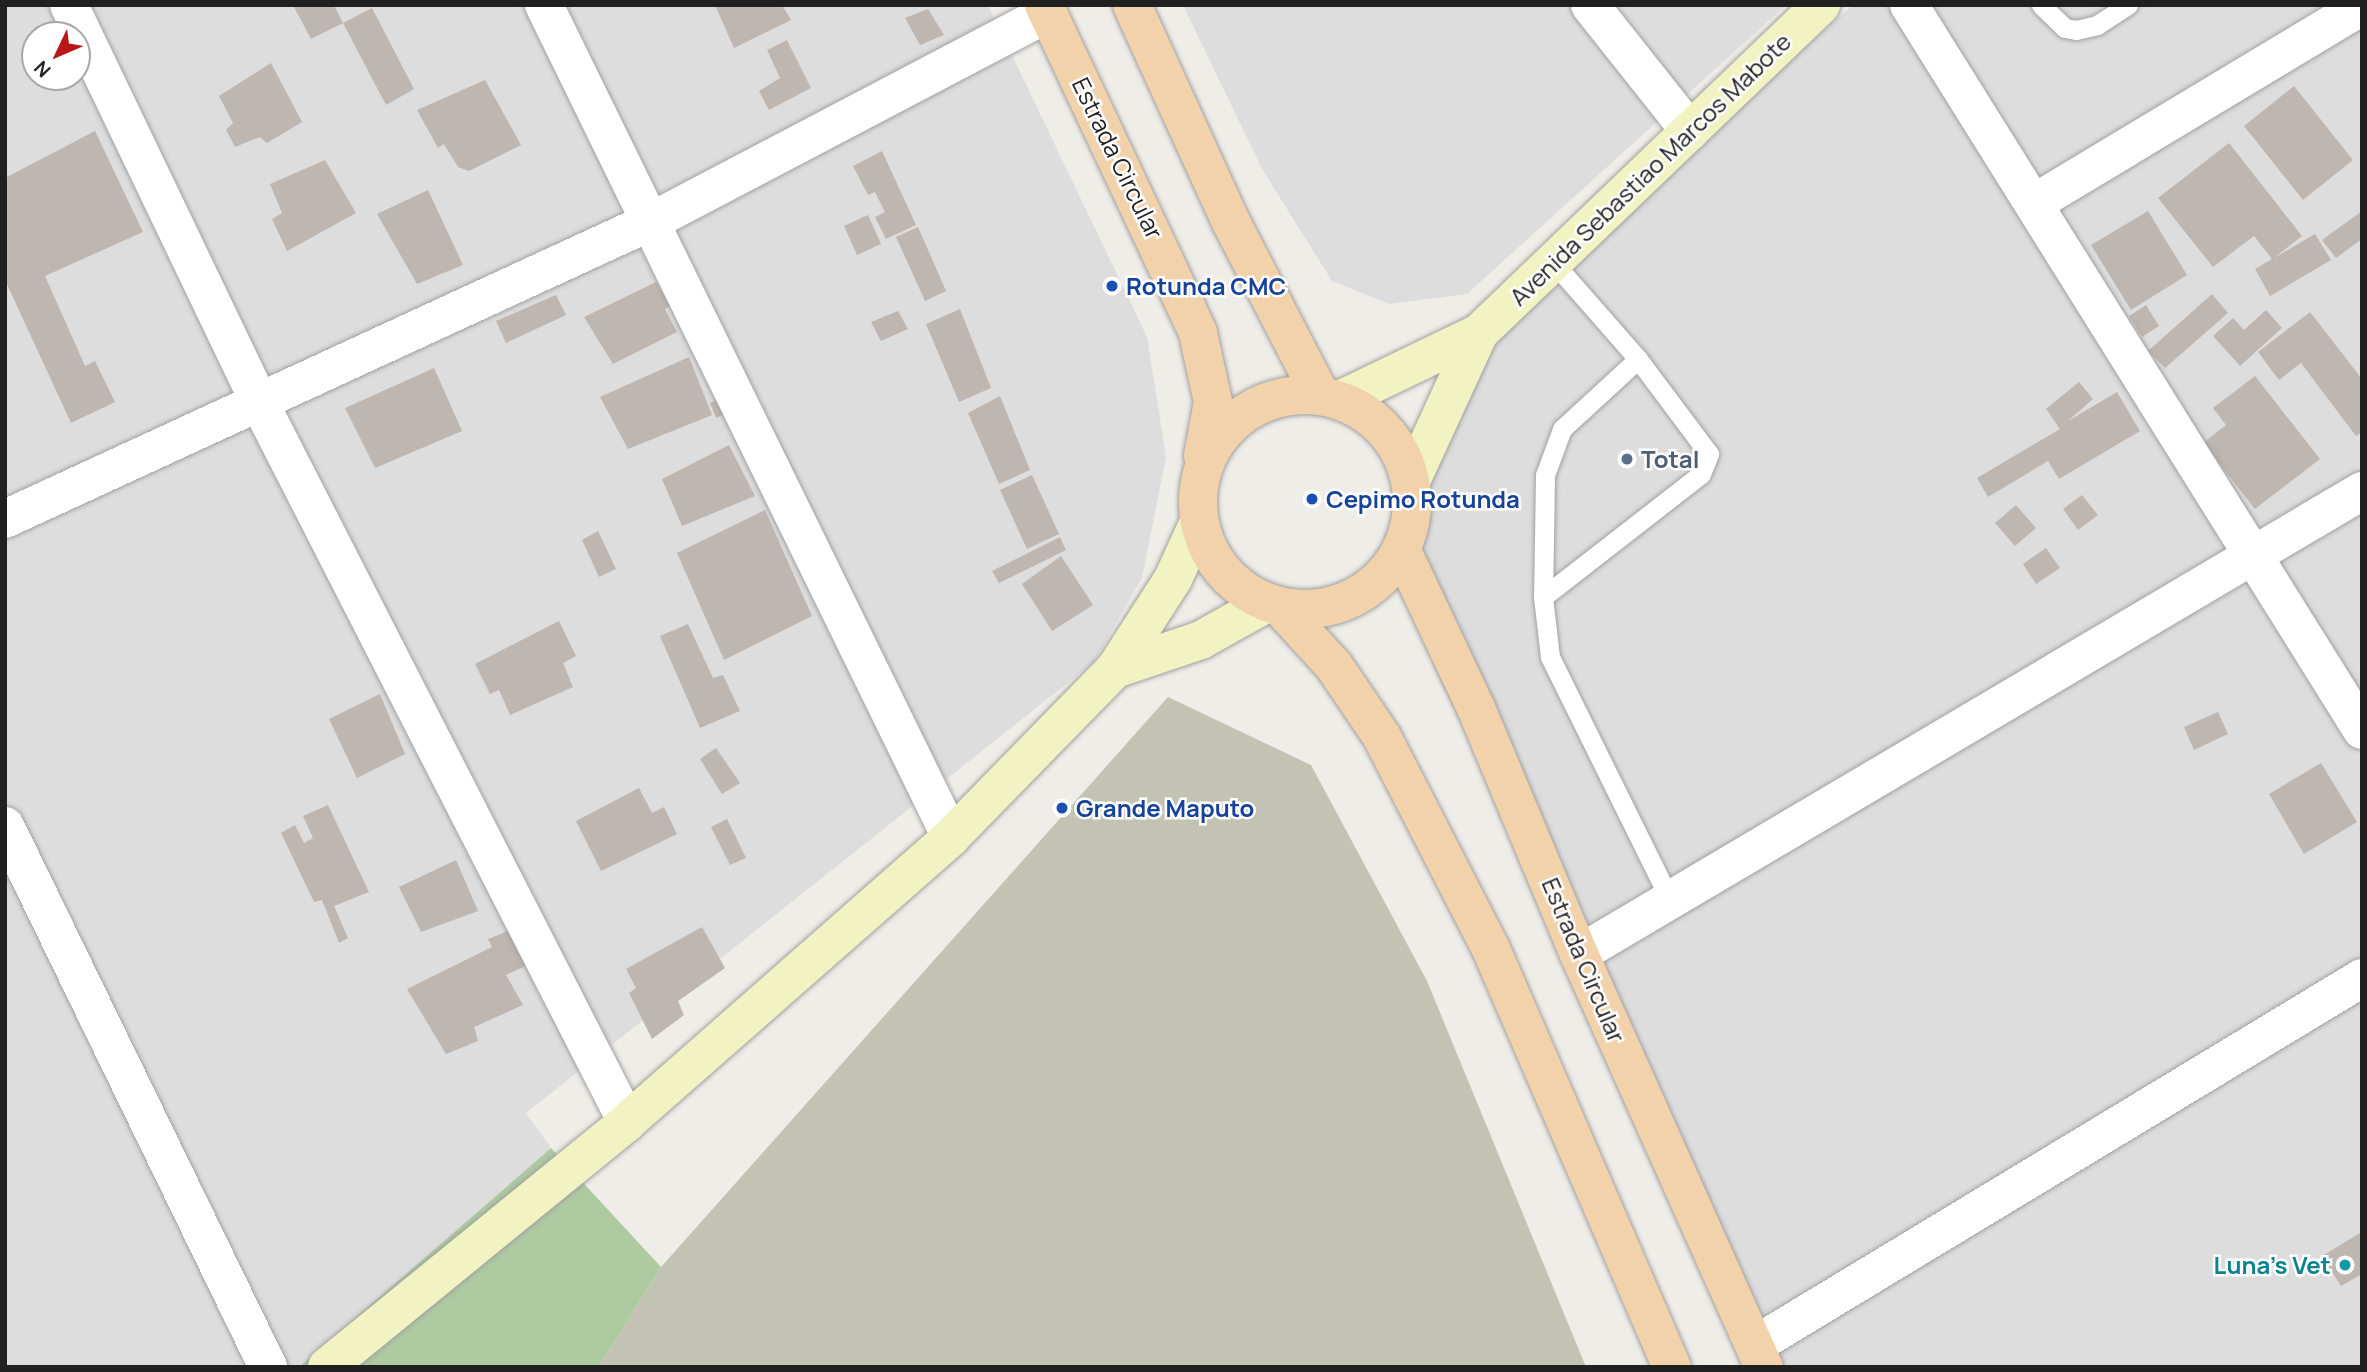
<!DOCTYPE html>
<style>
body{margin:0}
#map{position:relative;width:2367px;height:1372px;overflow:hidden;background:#efede8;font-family:Manrope,sans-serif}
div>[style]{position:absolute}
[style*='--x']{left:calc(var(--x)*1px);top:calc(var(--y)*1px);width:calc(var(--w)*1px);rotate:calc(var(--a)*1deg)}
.residential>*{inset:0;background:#dedddd}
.construction>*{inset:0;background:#c3c3b4}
.forest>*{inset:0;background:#aecaa1}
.building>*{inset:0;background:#bdb6b1}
.roads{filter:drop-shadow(0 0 2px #a1a1a1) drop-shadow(0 0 2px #a1a1a1)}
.lane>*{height:19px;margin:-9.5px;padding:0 9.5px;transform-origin:9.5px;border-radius:9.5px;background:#fff}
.street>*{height:38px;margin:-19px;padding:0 19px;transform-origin:19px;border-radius:19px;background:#fff}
.secondary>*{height:38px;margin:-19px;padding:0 19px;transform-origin:19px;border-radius:19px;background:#f1f3c2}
.primary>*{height:38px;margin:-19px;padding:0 19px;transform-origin:19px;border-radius:19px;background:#f2d2ab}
.primary>.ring{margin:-19px;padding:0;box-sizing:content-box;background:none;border:38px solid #f2d2ab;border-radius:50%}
.dots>*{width:19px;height:19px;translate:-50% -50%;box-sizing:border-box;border:4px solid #fff;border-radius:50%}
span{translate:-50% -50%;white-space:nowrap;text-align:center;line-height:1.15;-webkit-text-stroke:5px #fff;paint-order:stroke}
.street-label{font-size:24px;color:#202020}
.transit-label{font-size:24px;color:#164399;font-weight:700}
.left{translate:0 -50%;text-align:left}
.service-label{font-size:24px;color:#4e5e75;font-weight:700}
.culture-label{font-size:24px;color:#0d838f;font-weight:700}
.right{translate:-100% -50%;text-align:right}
.frame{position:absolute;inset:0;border:7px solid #202020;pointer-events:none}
.north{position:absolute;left:21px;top:21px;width:70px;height:70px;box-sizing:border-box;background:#fff;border:2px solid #a6a6a6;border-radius:50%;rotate:226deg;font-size:19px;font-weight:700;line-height:28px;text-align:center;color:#202020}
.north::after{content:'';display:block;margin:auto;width:24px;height:32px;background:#b9171a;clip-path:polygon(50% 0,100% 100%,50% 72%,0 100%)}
</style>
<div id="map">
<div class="residential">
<div style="clip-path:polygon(evenodd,5px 5px,988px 5px,1147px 337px,1166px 457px,1142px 578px,1094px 662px,526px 1113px,551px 1148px,299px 1367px,5px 1367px,5px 5px,35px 35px,77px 35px,77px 77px,35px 77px,35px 35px)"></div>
<div style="clip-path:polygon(1183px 5px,1786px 5px,1467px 294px,1389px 304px,1332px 281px,1262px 169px)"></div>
<div style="clip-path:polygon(1853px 5px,2362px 5px,2362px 1367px,1767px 1367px,1434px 667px,1420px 528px,1461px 349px)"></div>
</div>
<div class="construction">
<div style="clip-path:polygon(1168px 697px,1311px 765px,1427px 981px,1586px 1367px,599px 1367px,661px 1267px)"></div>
</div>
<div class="forest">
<div style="clip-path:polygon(551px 1148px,661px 1267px,599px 1367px,299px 1367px)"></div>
</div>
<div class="building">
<div style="clip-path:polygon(293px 5px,334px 5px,343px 23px,372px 8px,414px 89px,386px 105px,343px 23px,311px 39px)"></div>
<div style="clip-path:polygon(715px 5px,782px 5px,791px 20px,734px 48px)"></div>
<div style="clip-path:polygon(928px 9px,944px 35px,920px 45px,905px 18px)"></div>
<div style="clip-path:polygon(787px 40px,811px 88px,769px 110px,759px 91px,780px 78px,767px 50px)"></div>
<div style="clip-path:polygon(271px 63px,302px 122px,267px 143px,260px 137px,235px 147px,226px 130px,233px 123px,219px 96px)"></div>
<div style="clip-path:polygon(485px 80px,521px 145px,469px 171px,458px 167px,444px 144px,438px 148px,417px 110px)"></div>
<div style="clip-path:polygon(2294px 86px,2353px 160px,2303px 200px,2244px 126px)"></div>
<div style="clip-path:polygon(95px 131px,143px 232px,45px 276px,85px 366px,95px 361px,115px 402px,71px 423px,5px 280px,5px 178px)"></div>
<div style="clip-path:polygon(2229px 143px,2302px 236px,2274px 258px,2315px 234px,2331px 260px,2270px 296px,2255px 269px,2272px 259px,2254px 236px,2213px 267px,2158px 198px)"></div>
<div style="clip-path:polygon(882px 151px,916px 225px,886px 239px,875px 217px,885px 212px,875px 192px,868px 195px,853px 166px)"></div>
<div style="clip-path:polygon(325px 160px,356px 213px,287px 251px,272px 219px,282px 213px,270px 184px)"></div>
<div style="clip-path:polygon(428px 190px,463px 265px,417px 284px,377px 214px)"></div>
<div style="clip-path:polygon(2148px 211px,2187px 275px,2131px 310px,2091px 245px)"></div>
<div style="clip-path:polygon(2362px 211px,2362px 239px,2336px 258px,2322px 240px)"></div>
<div style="clip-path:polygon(868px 215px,881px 244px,857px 255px,844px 226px)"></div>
<div style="clip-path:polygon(918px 227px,946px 291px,925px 301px,896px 237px)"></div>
<div style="clip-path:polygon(656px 282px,670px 306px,665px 309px,677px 332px,613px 364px,584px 317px)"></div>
<div style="clip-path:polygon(2212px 294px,2228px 313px,2165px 368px,2148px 351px)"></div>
<div style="clip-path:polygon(556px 295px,566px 315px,506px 343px,496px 321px)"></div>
<div style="clip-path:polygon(2146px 305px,2159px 326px,2142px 337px,2129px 316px)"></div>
<div style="clip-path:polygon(960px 309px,991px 388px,959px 402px,926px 324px)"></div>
<div style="clip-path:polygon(2266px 310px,2282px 328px,2240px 366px,2213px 336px,2233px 318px,2244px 330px)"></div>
<div style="clip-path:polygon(898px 311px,908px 329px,881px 341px,871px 322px)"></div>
<div style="clip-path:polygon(2310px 312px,2362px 379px,2362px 432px,2356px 436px,2301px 363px,2279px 380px,2258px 352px)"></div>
<div style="clip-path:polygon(689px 357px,712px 415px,628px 449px,600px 397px)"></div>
<div style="clip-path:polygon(434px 368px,462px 431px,375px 468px,345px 408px)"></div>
<div style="clip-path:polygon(2255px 376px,2320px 459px,2255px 509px,2203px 443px,2226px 425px,2213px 408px)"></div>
<div style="clip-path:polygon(2079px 382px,2093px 399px,2068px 421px,2117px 392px,2140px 431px,2059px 479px,2048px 461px,1988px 497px,1977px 478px,2060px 429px,2046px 409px)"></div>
<div style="clip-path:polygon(730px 394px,737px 409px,716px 418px,710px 403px)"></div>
<div style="clip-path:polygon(1000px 396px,1030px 470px,999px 484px,968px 413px)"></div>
<div style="clip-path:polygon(729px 445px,755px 496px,682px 526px,662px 479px)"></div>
<div style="clip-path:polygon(1032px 475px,1059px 534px,1027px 549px,1000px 490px)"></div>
<div style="clip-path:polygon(2082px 495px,2098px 515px,2078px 530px,2063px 509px)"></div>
<div style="clip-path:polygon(2016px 505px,2036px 528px,2015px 546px,1995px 523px)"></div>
<div style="clip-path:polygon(765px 510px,812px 616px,724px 660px,677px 553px)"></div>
<div style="clip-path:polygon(598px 531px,616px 569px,599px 577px,582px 540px)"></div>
<div style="clip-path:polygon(1060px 537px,1066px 550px,999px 583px,992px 571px)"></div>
<div style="clip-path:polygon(2046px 548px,2060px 568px,2036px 584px,2023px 564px)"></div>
<div style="clip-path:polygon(1061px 556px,1093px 605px,1052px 631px,1022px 584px)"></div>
<div style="clip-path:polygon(559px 621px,576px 656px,563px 663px,573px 687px,510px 715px,499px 690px,490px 694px,475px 664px)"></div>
<div style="clip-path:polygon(688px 624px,713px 678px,723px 675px,740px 711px,700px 728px,660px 636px)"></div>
<div style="clip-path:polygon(380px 694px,405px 754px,357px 778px,329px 719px)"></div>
<div style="clip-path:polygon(2218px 712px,2228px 734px,2194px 750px,2184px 727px)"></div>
<div style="clip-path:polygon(716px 748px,740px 783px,722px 794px,700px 759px)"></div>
<div style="clip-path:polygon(2321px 763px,2357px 822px,2304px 854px,2269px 794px)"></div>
<div style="clip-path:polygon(639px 788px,652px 813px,664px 807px,677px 834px,601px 871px,576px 821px)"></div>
<div style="clip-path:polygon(328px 805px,369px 892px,334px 906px,348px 938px,339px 943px,322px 900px,314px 902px,281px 833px,295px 825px,304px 843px,313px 838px,303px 816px)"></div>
<div style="clip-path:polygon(727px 819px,746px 858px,730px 865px,711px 827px)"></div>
<div style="clip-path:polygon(456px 860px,478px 911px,421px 932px,399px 887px)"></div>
<div style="clip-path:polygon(518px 927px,534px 962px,506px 975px,523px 1005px,474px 1027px,478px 1041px,446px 1054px,407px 989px,492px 947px,488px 939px)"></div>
<div style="clip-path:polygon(702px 927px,725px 968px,678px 1001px,684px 1015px,652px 1039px,629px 993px,636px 988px,626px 969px)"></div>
<div style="clip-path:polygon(2362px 1232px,2362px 1274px,2341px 1286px,2322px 1256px)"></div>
</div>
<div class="roads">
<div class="lane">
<div style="--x:2041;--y:5;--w:33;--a:44"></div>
<div style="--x:2065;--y:28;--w:11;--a:10"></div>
<div style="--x:2076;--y:30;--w:22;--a:-13"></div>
<div style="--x:2097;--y:25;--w:37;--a:-33"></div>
<div style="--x:1553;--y:262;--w:129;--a:48.8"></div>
<div style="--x:1638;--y:359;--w:103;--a:137.4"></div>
<div style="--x:1562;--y:429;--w:49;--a:110.3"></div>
<div style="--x:1545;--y:475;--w:122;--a:90.9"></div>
<div style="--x:1543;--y:597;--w:60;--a:83.3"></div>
<div style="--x:1550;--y:657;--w:271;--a:63.7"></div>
<div style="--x:1543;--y:597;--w:200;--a:-37.9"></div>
<div style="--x:1701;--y:474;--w:22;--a:-68"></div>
<div style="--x:1709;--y:454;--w:119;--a:-126.8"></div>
</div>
<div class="street">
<div style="--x:69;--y:5;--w:438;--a:64.4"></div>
<div style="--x:258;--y:400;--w:811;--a:62.93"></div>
<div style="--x:544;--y:5;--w:926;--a:63.93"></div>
<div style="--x:1590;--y:5;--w:161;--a:51.6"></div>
<div style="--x:1909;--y:5;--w:855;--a:58"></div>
<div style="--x:2036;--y:202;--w:380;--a:-31"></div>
<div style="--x:5;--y:519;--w:712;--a:-24.73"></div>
<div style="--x:652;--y:221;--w:447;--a:-27.7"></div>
<div style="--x:5;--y:826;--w:602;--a:64.07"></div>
<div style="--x:1579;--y:954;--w:910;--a:-30.6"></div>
<div style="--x:1755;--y:1345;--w:709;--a:-31.16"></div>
</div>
<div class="secondary">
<div style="--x:1340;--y:400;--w:154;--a:-25.7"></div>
<div style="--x:1479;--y:333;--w:474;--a:-43.8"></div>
<div style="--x:1411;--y:481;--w:163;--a:-65.3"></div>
<div style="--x:1115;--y:669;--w:91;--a:-18.6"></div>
<div style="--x:1201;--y:640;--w:76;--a:-29.3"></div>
<div style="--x:327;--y:1367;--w:387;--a:-39.2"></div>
<div style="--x:627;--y:1122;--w:432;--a:-41.3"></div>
<div style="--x:951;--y:837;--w:235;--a:-45.7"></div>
<div style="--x:1115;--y:669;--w:107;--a:-57.2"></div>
<div style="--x:1173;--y:579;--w:63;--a:-65.5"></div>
</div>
<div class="primary">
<div style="--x:1044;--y:5;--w:362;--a:64.8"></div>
<div style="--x:1198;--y:333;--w:71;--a:77.7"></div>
<div style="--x:1213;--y:402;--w:55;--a:100.5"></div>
<div style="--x:1132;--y:5;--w:239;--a:65.5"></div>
<div style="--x:1231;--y:222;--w:196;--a:62.7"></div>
<div class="ring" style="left:1198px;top:395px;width:176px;height:176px"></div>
<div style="--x:1403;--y:553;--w:171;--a:64.8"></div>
<div style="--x:1476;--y:708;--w:267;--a:67.3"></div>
<div style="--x:1579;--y:954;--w:453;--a:65.9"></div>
<div style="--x:1280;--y:607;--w:80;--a:47.5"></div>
<div style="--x:1334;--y:666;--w:86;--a:55.9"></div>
<div style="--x:1382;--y:737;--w:238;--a:62.8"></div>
<div style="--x:1491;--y:949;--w:456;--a:66.6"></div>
</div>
</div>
<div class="dots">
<div style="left:1112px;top:286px;background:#1a4fb4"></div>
<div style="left:1627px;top:459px;background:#5c6f8a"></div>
<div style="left:1312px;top:499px;background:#1a4fb4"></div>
<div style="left:1062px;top:808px;background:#1a4fb4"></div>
<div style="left:2345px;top:1265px;background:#0f9aa8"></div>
</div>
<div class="street-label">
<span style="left:1118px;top:158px;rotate:64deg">Estrada Circular</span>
<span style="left:1650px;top:169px;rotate:-44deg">Avenida Sebastiao Marcos Mabote</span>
<span style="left:1584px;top:960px;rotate:67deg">Estrada Circular</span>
</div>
<div class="transit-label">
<span class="left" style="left:1126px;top:286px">Rotunda CMC</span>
<span class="left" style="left:1326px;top:499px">Cepimo Rotunda</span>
<span class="left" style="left:1076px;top:808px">Grande Maputo</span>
</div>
<div class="service-label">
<span class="left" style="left:1641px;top:459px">Total</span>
</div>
<div class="culture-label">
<span class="right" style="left:2331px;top:1265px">Luna's Vet</span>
</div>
<div class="frame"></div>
<div class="north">N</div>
</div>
